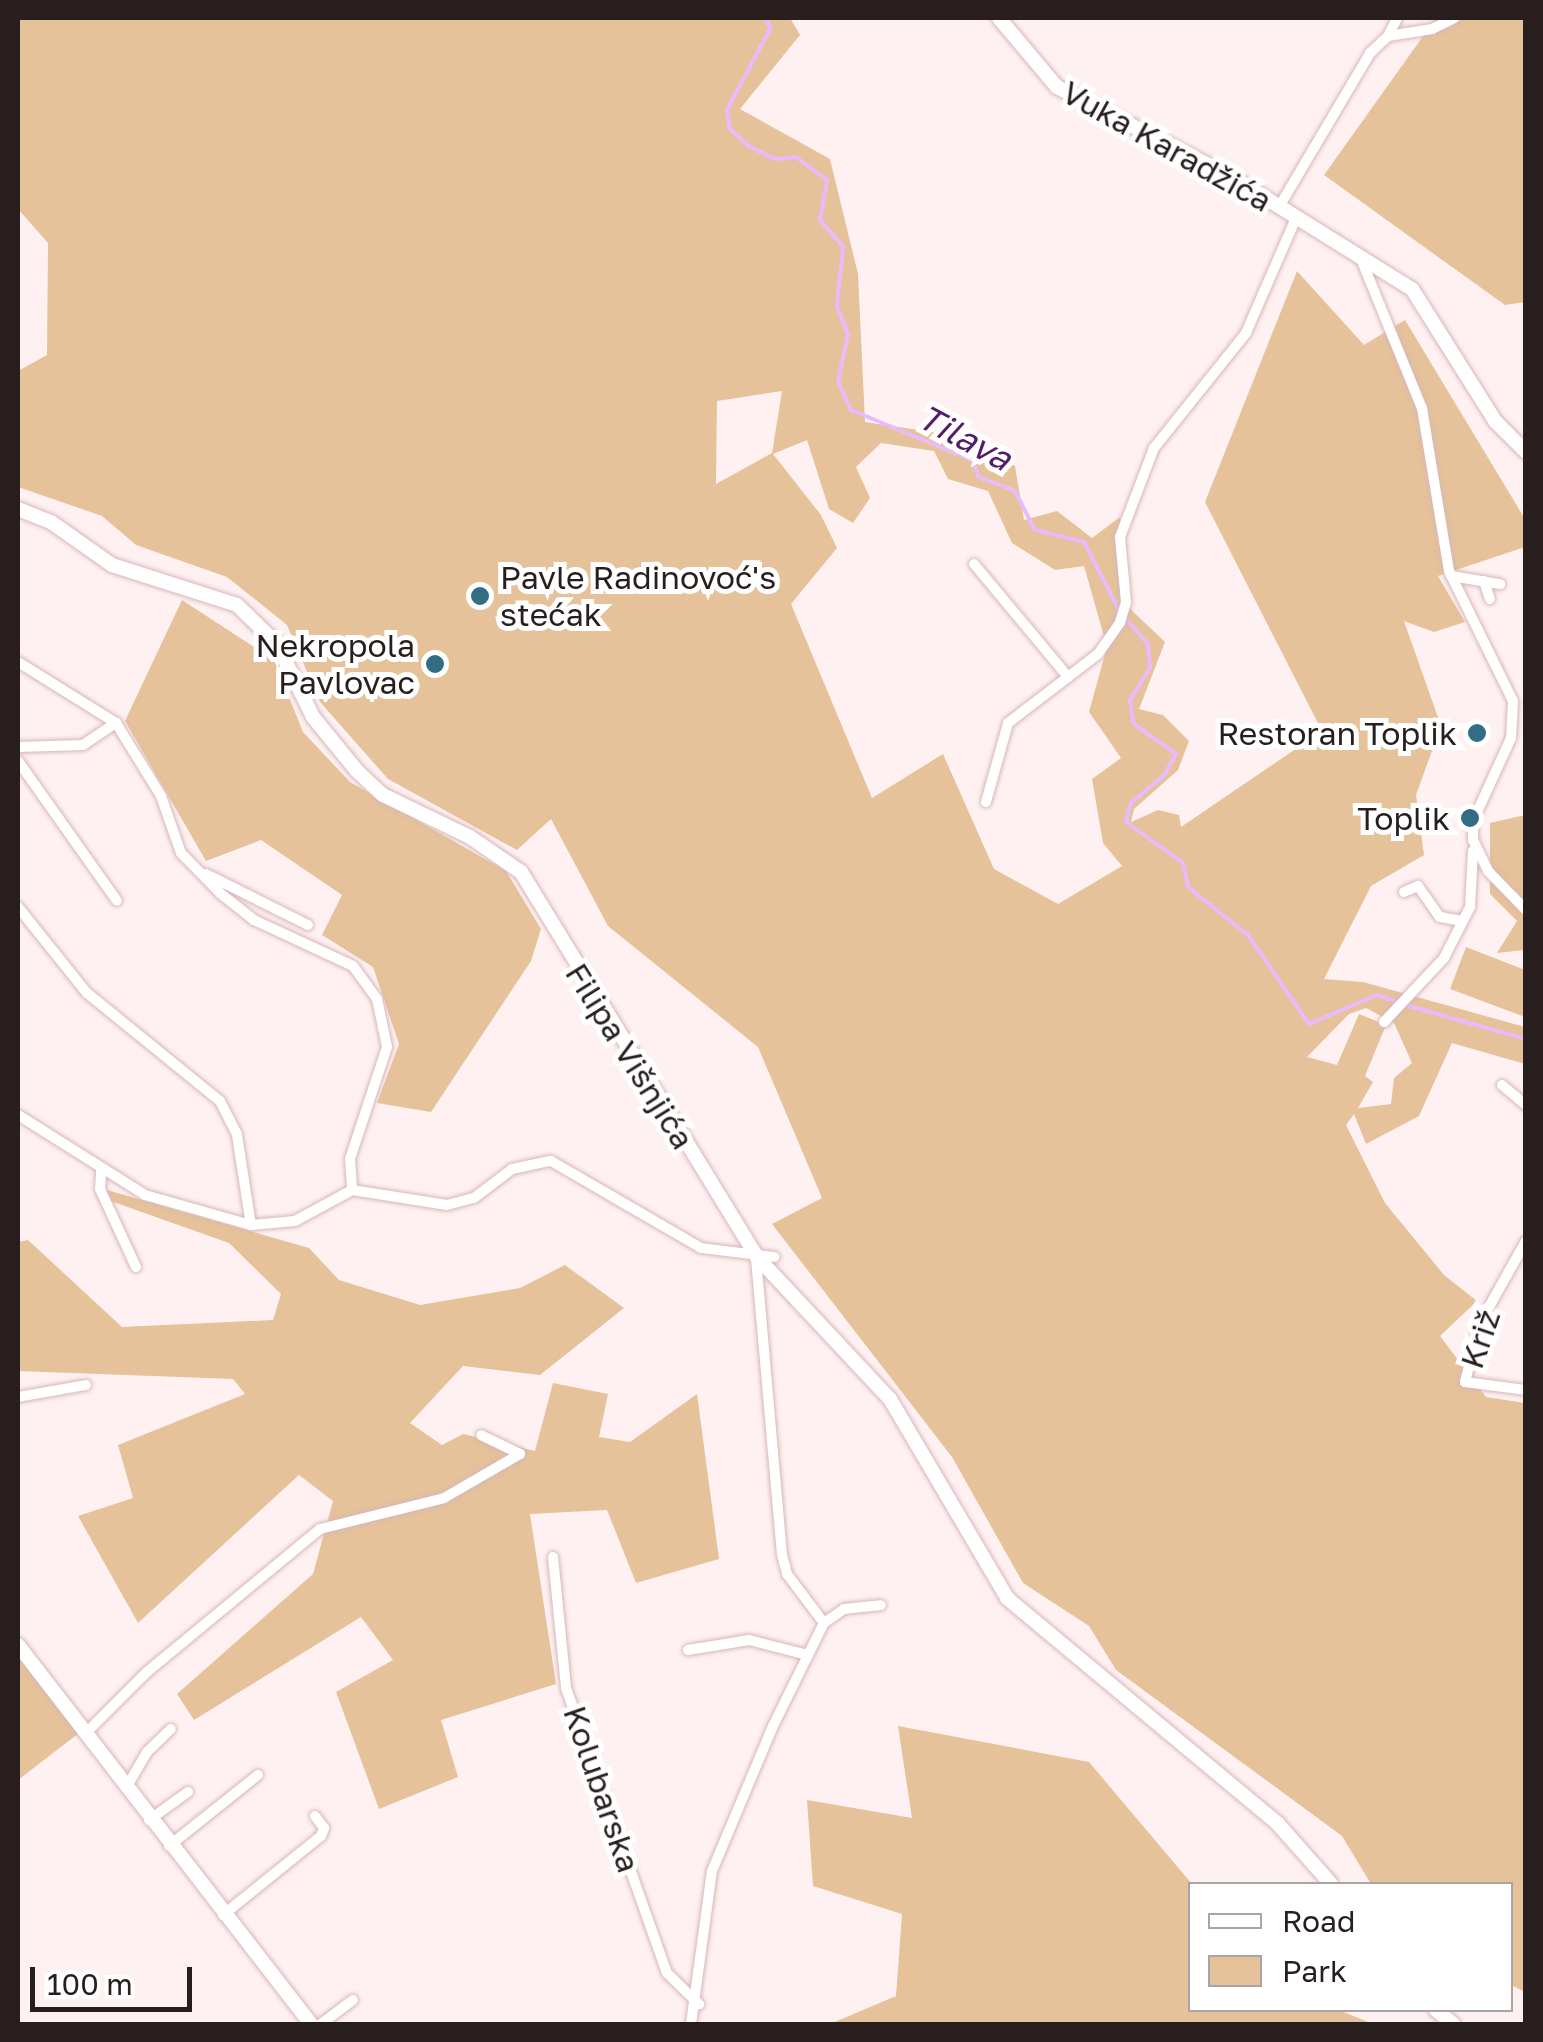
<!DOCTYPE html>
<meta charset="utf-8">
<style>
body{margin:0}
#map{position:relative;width:1543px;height:2042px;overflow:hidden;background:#fff1f2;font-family:"Golos Text",sans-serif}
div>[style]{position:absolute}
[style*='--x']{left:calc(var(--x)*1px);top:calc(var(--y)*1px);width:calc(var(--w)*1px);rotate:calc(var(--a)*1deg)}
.green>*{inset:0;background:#e5c299}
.stream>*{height:4px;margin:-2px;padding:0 2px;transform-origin:2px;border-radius:2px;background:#e9bbfd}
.roads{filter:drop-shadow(0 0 2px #d7b7b9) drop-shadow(0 0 2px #d7b7b9)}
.street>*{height:10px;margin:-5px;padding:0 5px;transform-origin:5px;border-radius:5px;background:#fff}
.secondary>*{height:14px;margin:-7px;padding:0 7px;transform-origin:7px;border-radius:7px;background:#fff}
.dots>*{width:28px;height:28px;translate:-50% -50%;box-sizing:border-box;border:5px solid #fff;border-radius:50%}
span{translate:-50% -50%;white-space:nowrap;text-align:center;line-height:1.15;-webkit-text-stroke:10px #fff;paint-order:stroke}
.street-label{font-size:32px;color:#291e1e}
.poi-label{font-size:32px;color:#291e1e}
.left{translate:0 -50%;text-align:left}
.right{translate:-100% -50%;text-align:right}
.water-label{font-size:35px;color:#541d68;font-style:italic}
.frame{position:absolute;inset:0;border:20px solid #291e1e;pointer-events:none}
.legend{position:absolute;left:1188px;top:1882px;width:325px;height:130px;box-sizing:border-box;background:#fff;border:2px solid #a9a5a5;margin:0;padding:12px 18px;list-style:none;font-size:30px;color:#291e1e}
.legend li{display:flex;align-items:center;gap:20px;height:50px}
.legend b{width:50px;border:2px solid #a9a5a5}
.scale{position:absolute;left:30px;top:1967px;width:162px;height:45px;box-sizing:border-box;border:5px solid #291e1e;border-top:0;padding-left:12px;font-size:30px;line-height:35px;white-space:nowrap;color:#291e1e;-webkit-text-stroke:8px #fff;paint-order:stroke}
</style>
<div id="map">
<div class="green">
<div style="clip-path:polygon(evenodd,18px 18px,790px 18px,800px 35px,740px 109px,830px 159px,858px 274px,865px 422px,959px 436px,972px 460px,995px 454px,1015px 466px,1024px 520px,1057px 511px,1092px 538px,1120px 517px,1124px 603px,1165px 642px,1139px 709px,1163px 715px,1189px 741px,1178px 770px,1134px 809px,1131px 822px,1158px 810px,1179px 815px,1181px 827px,1322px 731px,1205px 502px,1297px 271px,1364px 345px,1405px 320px,1525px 519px,1525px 547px,1438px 576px,1465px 622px,1434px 632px,1404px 621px,1441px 726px,1416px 795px,1424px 855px,1371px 886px,1324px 979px,1363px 982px,1525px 1027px,1525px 1064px,1452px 1043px,1419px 1116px,1366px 1144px,1354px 1114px,1346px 1125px,1385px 1203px,1444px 1275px,1477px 1301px,1440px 1336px,1486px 1397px,1525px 1403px,1525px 1992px,1511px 1985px,1510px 1884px,1371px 1884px,1342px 1836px,1116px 1670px,1089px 1626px,1023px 1583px,952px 1457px,772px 1224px,822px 1198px,758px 1047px,608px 926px,551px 819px,517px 850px,388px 779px,320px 702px,287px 625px,227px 577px,136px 545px,102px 516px,18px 487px,18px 371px,47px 355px,48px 243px,18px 209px,18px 18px,782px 391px,772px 453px,716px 484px,717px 401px,782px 391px,18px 18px,807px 440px,829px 509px,853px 523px,870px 498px,856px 467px,881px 443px,934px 451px,948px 479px,988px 491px,1012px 543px,1055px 570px,1084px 566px,1107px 647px,1089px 712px,1121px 758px,1092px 779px,1103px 843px,1122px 866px,1058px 904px,994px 869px,943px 754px,872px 798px,791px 604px,837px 548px,821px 515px,773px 454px,807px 440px,18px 18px,1366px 1008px,1394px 1023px,1412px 1063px,1394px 1078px,1391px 1104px,1358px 1108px,1373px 1082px,1365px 1076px,1386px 1025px,1359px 1014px,1337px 1065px,1307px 1057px,1349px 1014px,1366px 1008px)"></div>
<div style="clip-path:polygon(1436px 18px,1525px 18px,1525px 302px,1505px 305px,1324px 175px)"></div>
<div style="clip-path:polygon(182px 600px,274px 660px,303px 732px,350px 782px,506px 871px,541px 929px,531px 961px,431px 1112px,377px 1103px,399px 1044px,373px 967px,322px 935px,342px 895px,261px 840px,206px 861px,125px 721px)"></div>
<div style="clip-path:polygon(1525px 815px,1525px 950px,1497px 953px,1517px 921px,1490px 894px,1490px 823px)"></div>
<div style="clip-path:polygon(1466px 947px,1525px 970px,1525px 1017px,1450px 989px)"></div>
<div style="clip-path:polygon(107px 1190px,309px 1248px,339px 1280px,420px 1305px,520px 1288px,565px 1265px,624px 1308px,540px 1375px,463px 1366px,410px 1423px,442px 1445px,463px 1434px,535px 1451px,553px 1383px,608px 1394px,599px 1437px,630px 1442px,697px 1394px,719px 1559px,636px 1583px,607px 1510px,530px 1514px,556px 1684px,441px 1720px,458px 1777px,379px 1809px,336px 1692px,393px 1660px,361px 1617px,194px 1720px,177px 1694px,313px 1574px,333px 1501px,299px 1475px,138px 1623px,78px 1516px,133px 1498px,118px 1445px,245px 1394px,233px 1379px,18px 1371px,18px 1242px,28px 1240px,122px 1327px,273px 1320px,281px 1294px,229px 1243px,105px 1199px)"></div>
<div style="clip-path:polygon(18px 1652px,79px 1733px,18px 1780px)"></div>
<div style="clip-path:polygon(898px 1726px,1089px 1762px,1192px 1884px,1190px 2010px,1339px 2010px,1373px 2024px,830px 2024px,896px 1996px,902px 1914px,813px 1886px,807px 1800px,912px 1818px)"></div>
</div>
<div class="stream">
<div style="--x:764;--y:18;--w:11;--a:52"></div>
<div style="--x:771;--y:27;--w:94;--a:117.9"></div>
<div style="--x:727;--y:110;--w:19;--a:81"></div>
<div style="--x:730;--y:129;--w:25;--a:43"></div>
<div style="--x:748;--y:146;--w:30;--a:26"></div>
<div style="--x:775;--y:159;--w:21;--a:-5"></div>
<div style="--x:796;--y:157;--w:39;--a:37"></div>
<div style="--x:827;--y:180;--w:41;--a:99.9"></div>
<div style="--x:820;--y:220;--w:35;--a:49"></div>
<div style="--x:843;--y:246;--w:60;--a:95.7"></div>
<div style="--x:837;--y:306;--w:30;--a:69"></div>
<div style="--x:848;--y:334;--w:48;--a:102"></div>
<div style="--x:838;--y:381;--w:32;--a:66"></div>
<div style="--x:851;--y:410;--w:131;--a:22.5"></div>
<div style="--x:972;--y:460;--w:18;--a:68"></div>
<div style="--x:979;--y:477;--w:39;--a:21"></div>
<div style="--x:1015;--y:491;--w:44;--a:62.9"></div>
<div style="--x:1035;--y:530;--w:50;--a:13.8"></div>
<div style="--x:1084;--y:542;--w:79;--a:62.8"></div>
<div style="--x:1126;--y:619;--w:33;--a:49"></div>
<div style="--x:1148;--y:644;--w:24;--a:85"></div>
<div style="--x:1150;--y:668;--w:38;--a:122"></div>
<div style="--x:1130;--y:700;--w:24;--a:81"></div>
<div style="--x:1134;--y:724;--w:52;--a:35.5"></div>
<div style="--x:1176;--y:754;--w:23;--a:119"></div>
<div style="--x:1165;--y:774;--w:45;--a:139.5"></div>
<div style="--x:1131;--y:803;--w:20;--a:105"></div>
<div style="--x:1126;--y:822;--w:70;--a:35.7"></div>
<div style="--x:1183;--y:863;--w:25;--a:78"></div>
<div style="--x:1188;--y:887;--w:77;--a:38.7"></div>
<div style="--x:1248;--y:935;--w:108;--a:55.6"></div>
<div style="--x:1309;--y:1024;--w:74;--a:-23.1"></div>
<div style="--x:1377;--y:995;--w:21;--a:19"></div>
<div style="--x:1405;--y:1005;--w:126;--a:15.7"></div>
</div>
<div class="roads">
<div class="street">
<div style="--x:1388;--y:36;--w:20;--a:-63"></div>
<div style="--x:1279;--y:207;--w:179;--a:-59.4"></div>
<div style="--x:1370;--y:53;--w:25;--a:-43"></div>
<div style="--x:1388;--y:36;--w:45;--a:-9"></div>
<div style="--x:1432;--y:29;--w:25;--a:-26"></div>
<div style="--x:1359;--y:254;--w:166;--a:67.8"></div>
<div style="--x:1422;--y:408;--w:165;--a:80.6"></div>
<div style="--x:1449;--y:571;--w:145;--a:63.8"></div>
<div style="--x:1513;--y:701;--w:37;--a:93"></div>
<div style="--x:1511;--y:738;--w:91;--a:114.6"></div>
<div style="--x:1473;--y:821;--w:19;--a:90"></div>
<div style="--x:1473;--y:840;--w:34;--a:64"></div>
<div style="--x:1488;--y:871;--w:54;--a:45.7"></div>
<div style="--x:974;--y:564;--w:147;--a:50.2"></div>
<div style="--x:1451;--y:576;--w:50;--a:9.3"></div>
<div style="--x:1484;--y:581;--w:19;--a:72"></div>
<div style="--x:18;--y:662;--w:115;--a:31.9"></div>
<div style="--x:116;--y:723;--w:86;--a:58.3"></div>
<div style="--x:161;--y:796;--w:60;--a:70.7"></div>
<div style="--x:181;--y:853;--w:56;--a:45.7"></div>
<div style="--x:220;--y:893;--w:43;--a:38.5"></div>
<div style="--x:254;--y:920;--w:109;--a:24.9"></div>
<div style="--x:353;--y:966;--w:41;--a:54"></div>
<div style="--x:377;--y:999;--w:49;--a:78.2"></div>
<div style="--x:387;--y:1047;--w:118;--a:108.3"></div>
<div style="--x:350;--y:1159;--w:31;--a:86"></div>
<div style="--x:18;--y:747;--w:65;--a:-1.8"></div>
<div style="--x:83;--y:745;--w:40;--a:-34"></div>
<div style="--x:18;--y:761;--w:171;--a:54.7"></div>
<div style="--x:986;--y:802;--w:82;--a:-74.4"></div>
<div style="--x:1008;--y:723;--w:113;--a:-37.5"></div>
<div style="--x:1098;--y:654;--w:39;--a:-55"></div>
<div style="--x:1120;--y:622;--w:21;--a:-73"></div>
<div style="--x:1126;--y:602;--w:65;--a:-95.3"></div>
<div style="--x:1120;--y:537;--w:95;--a:-69.1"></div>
<div style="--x:1154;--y:448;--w:147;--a:-51.3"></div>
<div style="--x:1246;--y:333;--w:125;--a:-66.5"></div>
<div style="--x:206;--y:874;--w:114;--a:26.6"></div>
<div style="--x:1404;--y:892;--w:15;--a:-23"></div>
<div style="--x:1418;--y:886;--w:38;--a:55"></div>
<div style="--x:1440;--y:917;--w:23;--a:10"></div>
<div style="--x:18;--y:907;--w:110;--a:51.3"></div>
<div style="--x:87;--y:993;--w:171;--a:39.1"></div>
<div style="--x:220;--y:1101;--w:38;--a:63"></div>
<div style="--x:237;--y:1135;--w:91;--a:81.2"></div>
<div style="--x:1384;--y:1022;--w:88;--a:-46.8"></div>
<div style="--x:1444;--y:958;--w:57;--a:-63"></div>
<div style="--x:1470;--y:907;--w:56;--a:-86.9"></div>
<div style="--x:1502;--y:1085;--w:31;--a:40"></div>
<div style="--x:18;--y:1115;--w:150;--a:32.2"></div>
<div style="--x:145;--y:1195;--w:110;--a:15.8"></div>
<div style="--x:251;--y:1225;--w:44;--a:-5.2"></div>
<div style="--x:295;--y:1221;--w:65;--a:-28.5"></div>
<div style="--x:352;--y:1190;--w:96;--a:9"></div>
<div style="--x:447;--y:1205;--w:28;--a:-15"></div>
<div style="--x:474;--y:1198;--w:48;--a:-37.3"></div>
<div style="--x:512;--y:1169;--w:40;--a:-12"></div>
<div style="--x:551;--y:1161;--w:173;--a:30.1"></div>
<div style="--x:701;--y:1248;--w:74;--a:7"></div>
<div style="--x:101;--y:1172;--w:17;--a:93"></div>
<div style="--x:100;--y:1189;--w:86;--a:65.2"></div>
<div style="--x:1526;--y:1241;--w:94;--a:119.3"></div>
<div style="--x:1480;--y:1323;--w:61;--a:104.3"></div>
<div style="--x:1465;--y:1382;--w:62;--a:7.5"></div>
<div style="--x:756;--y:1258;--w:298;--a:85"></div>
<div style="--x:782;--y:1555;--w:20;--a:75"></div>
<div style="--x:787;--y:1574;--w:61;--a:52.9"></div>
<div style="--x:18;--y:1397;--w:69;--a:-10"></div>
<div style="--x:553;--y:1557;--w:132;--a:84.3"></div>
<div style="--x:566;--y:1688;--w:302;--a:70.5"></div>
<div style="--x:667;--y:1973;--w:45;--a:44.1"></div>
<div style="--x:688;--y:1650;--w:62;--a:-9.3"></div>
<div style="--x:749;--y:1640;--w:61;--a:14.3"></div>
<div style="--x:85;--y:1734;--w:88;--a:-45"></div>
<div style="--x:147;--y:1672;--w:224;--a:-39.6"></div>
<div style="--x:320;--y:1529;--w:128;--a:-14"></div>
<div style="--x:444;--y:1498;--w:88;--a:-30.1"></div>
<div style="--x:520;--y:1454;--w:43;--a:-154"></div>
<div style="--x:126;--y:1788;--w:42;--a:-59.7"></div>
<div style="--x:147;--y:1752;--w:33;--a:-44"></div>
<div style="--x:149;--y:1820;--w:48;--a:-35.7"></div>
<div style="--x:169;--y:1846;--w:114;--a:-38.6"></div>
<div style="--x:223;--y:1915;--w:126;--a:-38.9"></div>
<div style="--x:321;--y:1836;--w:9;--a:-69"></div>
<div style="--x:324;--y:1828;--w:15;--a:-127"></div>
<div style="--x:321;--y:2024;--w:40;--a:-37"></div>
<div style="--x:691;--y:2024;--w:154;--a:-82.2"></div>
<div style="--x:712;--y:1871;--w:157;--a:-67.2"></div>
<div style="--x:773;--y:1726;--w:115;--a:-63.7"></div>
<div style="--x:824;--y:1623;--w:24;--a:-35"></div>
<div style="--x:844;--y:1609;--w:37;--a:-6"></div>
</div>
<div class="secondary">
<div style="--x:999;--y:18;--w:90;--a:50"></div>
<div style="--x:1057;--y:87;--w:200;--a:27.3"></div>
<div style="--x:1235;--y:179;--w:208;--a:31.9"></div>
<div style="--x:1412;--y:289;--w:156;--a:57.8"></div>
<div style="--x:1495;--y:421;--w:44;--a:45"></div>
<div style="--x:18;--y:509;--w:35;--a:22"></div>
<div style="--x:51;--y:522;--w:75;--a:35.2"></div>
<div style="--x:112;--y:565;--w:131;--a:17.7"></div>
<div style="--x:237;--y:605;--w:56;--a:44.3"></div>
<div style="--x:277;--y:644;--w:81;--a:63.7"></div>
<div style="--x:313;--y:717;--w:70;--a:50.8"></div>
<div style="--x:357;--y:771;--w:35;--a:43"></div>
<div style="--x:383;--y:795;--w:97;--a:25.8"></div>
<div style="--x:470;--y:837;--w:62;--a:34.5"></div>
<div style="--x:521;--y:872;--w:450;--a:58.5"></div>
<div style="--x:756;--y:1256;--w:196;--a:46.9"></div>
<div style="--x:890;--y:1399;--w:231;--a:59.5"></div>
<div style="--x:1007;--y:1598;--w:353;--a:39.8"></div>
<div style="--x:1278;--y:1824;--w:80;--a:48.5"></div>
<div style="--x:18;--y:1645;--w:479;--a:52.3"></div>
<div style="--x:1436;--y:2010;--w:22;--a:39"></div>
</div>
</div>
<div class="dots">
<div style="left:480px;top:596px;background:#326d85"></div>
<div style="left:435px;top:664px;background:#326d85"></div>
<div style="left:1477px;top:733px;background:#326d85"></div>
<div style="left:1470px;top:818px;background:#326d85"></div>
</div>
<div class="street-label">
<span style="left:1167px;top:146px;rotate:29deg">Vuka Karadžića</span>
<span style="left:630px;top:1056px;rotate:58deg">Filipa Višnjića</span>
<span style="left:1480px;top:1339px;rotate:-71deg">Križ</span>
<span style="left:602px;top:1789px;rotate:71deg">Kolubarska</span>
</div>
<div class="poi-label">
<span class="left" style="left:500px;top:596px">Pavle Radinovoć's<br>stećak</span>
<span class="right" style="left:415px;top:664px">Nekropola<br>Pavlovac</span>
<span class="right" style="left:1457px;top:733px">Restoran Toplik</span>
<span class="right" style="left:1450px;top:818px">Toplik</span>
</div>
<div class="water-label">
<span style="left:965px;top:437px;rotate:28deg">Tilava</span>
</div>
<div class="frame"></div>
<ul class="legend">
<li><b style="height:12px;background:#fff"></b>Road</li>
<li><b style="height:28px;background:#e5c299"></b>Park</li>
</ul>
<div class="scale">100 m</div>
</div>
